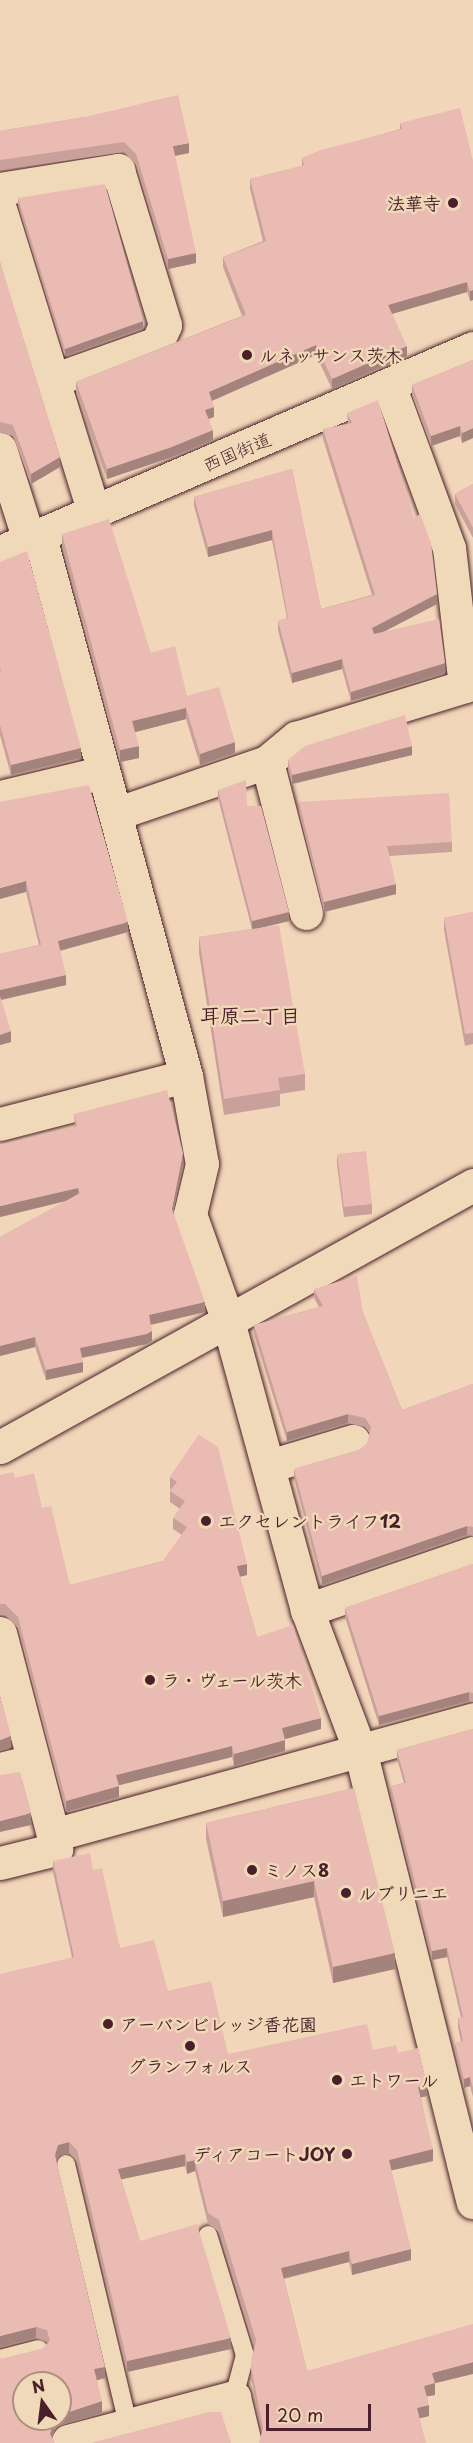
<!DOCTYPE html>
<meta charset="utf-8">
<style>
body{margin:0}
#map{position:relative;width:473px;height:2443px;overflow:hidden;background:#f2d6b9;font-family:"Playpen Sans","Klee One",sans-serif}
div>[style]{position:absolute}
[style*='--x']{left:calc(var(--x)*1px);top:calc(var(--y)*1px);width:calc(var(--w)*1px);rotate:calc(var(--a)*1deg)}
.roads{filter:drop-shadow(0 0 2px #4a1f2b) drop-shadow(0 0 2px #4a1f2b)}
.service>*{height:18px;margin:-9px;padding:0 9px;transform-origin:9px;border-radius:9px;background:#f0d9b8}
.minor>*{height:33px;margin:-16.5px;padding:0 16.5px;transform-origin:16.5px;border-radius:16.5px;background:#f0d9b8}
.wall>*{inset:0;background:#c9a19a}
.shaded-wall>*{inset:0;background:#a4837d}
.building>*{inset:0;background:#eabbb3}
.dots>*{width:16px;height:16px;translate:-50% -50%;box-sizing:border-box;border:3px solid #f0d9b8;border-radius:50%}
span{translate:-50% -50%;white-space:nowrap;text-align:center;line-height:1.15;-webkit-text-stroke:5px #f0d9b8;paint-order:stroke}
.poi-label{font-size:18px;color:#4a1f2b;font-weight:700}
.right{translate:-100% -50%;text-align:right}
.left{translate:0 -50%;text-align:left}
.street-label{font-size:18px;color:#4a1f2b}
.neighbourhood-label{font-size:20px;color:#4a1f2b;font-weight:700}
.north{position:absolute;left:12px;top:2371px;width:60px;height:60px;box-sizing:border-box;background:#f0d9b8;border:2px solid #ae8f80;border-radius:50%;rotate:346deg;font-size:16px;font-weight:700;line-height:24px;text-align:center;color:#4a1f2b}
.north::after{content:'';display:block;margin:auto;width:21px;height:27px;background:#4a1f2b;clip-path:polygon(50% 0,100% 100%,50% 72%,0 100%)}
.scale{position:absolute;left:266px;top:2404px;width:105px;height:27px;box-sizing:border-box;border:3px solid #4a1f2b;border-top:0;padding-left:8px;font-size:18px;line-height:21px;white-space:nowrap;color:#4a1f2b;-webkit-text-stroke:4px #f0d9b8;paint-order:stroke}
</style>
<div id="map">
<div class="roads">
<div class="service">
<div style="--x:66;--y:2164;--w:268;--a:76.6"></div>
<div style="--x:208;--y:2235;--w:126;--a:72.9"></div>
<div style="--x:245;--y:2355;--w:43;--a:104.7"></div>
<div style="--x:0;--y:2359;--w:40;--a:-14.4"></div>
</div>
<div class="minor">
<div style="--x:0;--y:189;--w:120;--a:-9.1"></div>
<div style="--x:118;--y:170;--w:162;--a:73.1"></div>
<div style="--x:165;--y:325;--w:20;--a:114"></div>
<div style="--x:157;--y:343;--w:110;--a:160.4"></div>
<div style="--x:0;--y:209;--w:318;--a:72.8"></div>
<div style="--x:0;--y:449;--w:96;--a:72.3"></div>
<div style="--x:40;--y:537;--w:558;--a:74.84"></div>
<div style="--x:186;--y:1076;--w:89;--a:79.7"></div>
<div style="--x:202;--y:1164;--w:51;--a:103.5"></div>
<div style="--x:190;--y:1214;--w:114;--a:70.4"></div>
<div style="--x:228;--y:1321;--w:300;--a:74.7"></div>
<div style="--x:307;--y:1610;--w:154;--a:69.4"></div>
<div style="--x:361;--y:1754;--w:462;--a:76"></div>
<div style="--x:0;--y:552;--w:515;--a:-23.33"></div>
<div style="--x:267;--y:762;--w:38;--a:-40"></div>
<div style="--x:296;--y:738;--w:177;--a:-17.1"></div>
<div style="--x:465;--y:686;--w:139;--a:-96.6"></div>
<div style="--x:449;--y:548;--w:174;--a:-110.2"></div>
<div style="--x:0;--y:797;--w:103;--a:-13.5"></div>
<div style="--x:115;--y:814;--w:161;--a:-18.9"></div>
<div style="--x:267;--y:762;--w:156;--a:75.5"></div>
<div style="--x:0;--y:1124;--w:192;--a:-14.5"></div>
<div style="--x:0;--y:1447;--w:541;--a:-28.98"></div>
<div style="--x:269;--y:1466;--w:88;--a:-16.6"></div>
<div style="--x:307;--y:1610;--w:176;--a:-19"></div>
<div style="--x:0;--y:1633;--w:209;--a:75.3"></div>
<div style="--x:0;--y:1769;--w:33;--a:-14"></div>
<div style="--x:0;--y:1863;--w:58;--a:-14"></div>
<div style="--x:56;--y:1849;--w:14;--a:-102"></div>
<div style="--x:53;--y:1835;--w:436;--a:-15.4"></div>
<div style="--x:68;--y:2441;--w:172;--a:-14.8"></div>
<div style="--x:234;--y:2397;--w:47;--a:76.6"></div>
</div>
</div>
<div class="wall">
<div style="clip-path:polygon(85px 117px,189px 153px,175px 156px,196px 263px,168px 269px,136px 165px,124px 152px,0 170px,0 131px)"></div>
<div style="clip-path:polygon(400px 123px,473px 161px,473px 300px,470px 301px,467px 292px,392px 314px,407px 356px,332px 389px,316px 355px,212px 401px,214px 417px,209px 419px,213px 440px,172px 457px,107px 479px,76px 392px,76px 382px,242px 316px,223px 267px,223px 257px,263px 241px,250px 189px,250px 179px,302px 166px,302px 158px,400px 129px)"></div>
<div style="clip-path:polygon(18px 198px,143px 328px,65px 356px,18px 205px)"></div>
<div style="clip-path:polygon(0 262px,60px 467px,31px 484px,13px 436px,0 433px)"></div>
<div style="clip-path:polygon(473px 360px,462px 443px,460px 436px,431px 446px,412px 395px,412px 385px)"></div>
<div style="clip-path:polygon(347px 413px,437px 604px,381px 633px,445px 673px,351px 701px,342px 669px,292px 683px,278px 630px,278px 621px,287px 618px,272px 540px,208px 557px,194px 506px,194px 497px,292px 469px,321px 609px,372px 595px,323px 439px,323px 429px,348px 424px)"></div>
<div style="clip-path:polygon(473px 484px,473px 538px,455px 504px,455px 494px)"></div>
<div style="clip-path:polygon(62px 534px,151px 653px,235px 753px,200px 765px,186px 719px,135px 732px,139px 758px,120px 762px,62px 546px)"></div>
<div style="clip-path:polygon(0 562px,81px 758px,11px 775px,0 735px)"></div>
<div style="clip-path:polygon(412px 755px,292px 784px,288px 769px,288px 760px)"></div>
<div style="clip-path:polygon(218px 790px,247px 806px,289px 921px,260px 928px,305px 1074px,305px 1090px,280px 1094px,280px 1106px,224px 1115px,199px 953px,199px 937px,252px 929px,218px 798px)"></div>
<div style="clip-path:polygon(0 802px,128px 932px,60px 951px,66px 985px,1px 1000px,11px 1042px,0 1045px,0 954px,39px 945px,26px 892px)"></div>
<div style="clip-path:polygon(299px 802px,452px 842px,452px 852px,389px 856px,396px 894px,324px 912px,299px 812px)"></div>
<div style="clip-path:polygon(473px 912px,473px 1044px,465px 1046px,444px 930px,444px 918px)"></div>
<div style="clip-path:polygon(74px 1114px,183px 1163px,173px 1213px,205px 1312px,151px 1325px,152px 1341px,147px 1344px,82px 1358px,83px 1372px,46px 1380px,35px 1347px,0 1356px,0 1237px,66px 1201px,0 1217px,75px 1126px)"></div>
<div style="clip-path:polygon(337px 1154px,372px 1204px,372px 1214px,344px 1217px,337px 1165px)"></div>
<div style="clip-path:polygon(314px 1289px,363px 1313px,402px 1410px,473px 1384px,473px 1536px,467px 1535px,322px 1585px,294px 1478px,294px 1469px,359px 1450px,367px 1444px,370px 1434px,365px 1427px,348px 1423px,287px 1441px,254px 1334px,254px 1325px,319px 1307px,314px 1298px)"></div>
<div style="clip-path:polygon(199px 1435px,247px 1575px,240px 1577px,257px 1637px,321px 1729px,285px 1739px,285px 1751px,234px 1766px,232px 1757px,119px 1785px,119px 1797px,66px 1812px,18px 1628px,5px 1615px,0 1615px,0 1475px,15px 1478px,42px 1508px,70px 1585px,163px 1561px,182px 1535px,173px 1529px,173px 1518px,180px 1509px,170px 1502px,170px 1491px,171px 1489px,170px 1489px,170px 1477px)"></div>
<div style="clip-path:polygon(473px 1564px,473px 1702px,469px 1701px,379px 1725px,345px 1617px,345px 1608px)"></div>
<div style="clip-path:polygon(473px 1729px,473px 2097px,470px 2086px,464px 2088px,455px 2052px,455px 2043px,461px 2042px,458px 2027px,458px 2018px,461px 2018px,447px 1957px,432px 1960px,391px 1796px,391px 1786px,404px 1783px,397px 1759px,397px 1750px)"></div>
<div style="clip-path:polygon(354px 1788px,395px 1969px,333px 1983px,314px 1897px,223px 1917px,206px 1839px,206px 1823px)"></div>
<div style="clip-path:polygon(53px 1861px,93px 1870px,120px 1948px,168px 1991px,228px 2054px,373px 2050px,398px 2053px,427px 2096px,421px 2097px,433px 2161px,391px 2170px,411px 2260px,352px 2275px,349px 2262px,284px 2279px,307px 2371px,435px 2383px,435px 2395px,427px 2396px,429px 2416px,420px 2418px,262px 2432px,251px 2377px,251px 2366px,254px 2347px,219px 2232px,208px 2224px,195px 2171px,187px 2174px,185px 2166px,121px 2179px,140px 2241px,231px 2349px,127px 2372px,77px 2161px,69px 2153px,58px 2156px,56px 2161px,105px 2378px,97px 2380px,102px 2413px,55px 2427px,52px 2438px,2px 2359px,42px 2349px,48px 2343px,47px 2342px,36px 2338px,0 2347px,72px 1957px,53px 1872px)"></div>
</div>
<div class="shaded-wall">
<div style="clip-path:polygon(189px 143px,189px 153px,173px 156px,173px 146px)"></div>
<div style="clip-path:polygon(196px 253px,196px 263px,168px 269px,168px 259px)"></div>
<div style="clip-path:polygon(467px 282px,467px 292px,388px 315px,388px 305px)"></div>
<div style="clip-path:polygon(473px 290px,473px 300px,470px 301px,470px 291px)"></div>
<div style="clip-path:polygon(143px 321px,143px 328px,65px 356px,65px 349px)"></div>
<div style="clip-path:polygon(316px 345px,316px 355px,209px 402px,209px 392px)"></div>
<div style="clip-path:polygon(407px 346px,407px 356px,332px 389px,332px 379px)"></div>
<div style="clip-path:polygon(214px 407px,214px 417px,205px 420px,205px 410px)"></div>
<div style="clip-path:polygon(460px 426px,460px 436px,431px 446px,431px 436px)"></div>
<div style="clip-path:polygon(473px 428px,473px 438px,462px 443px,462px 433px)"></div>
<div style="clip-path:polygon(213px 430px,213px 440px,172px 457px,107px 479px,107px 469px)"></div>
<div style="clip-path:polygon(60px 457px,60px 467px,31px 484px,31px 474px)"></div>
<div style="clip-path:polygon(272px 530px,272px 540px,208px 557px,208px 547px)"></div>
<div style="clip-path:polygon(437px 594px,437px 604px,372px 638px,372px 628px)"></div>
<div style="clip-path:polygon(342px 659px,342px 669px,292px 683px,292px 673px)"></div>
<div style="clip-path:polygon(445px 663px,445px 673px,351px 701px,351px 692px)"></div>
<div style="clip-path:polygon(186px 708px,186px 719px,132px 733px,132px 721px)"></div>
<div style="clip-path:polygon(235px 742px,235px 753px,200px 765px,200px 754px)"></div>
<div style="clip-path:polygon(139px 746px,139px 758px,120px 762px,120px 750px)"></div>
<div style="clip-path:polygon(412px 746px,412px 755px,292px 784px,292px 775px)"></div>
<div style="clip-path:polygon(81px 748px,81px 758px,11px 775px,11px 765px)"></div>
<div style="clip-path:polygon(26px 881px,26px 892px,0 899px,0 888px)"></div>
<div style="clip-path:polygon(396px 884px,396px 894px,324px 912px,324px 902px)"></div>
<div style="clip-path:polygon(289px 912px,289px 921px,252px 930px,252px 921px)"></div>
<div style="clip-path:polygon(128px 922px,128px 932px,58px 951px,58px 941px)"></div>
<div style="clip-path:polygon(66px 975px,66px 985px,0 1000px,0 990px)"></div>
<div style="clip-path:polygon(11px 1031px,11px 1042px,0 1045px,0 1035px)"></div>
<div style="clip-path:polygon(183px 1153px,183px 1163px,172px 1220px,172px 1209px)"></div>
<div style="clip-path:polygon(78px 1188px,78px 1198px,0 1217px,0 1206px)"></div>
<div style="clip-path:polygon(205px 1302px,205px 1312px,149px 1325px,149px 1315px)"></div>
<div style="clip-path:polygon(152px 1331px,152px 1341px,147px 1344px,80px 1358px,80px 1348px)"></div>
<div style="clip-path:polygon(35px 1337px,35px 1347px,0 1356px,0 1346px)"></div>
<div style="clip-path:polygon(83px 1362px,83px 1372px,46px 1380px,46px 1370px)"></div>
<div style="clip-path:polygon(348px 1414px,348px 1423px,287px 1441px,287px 1432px)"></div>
<div style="clip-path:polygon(467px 1526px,467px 1535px,322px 1585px,322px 1576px)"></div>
<div style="clip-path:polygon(247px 1564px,247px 1575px,237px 1577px,237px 1566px)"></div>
<div style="clip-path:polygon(469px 1692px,469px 1701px,379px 1725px,379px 1716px)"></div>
<div style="clip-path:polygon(321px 1718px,321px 1729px,282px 1740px,282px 1728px)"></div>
<div style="clip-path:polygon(11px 1736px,11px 1747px,0 1751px,0 1740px)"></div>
<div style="clip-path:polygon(285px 1740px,285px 1751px,234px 1766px,234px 1754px)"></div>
<div style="clip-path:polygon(232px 1746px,232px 1757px,116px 1786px,116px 1775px)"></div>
<div style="clip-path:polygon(119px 1786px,119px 1797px,66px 1812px,66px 1801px)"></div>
<div style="clip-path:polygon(31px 1813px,31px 1825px,0 1832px,0 1821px)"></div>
<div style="clip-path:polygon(314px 1881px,314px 1897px,223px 1917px,223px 1901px)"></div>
<div style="clip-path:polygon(447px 1948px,447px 1957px,432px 1960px,432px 1951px)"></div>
<div style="clip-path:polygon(395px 1953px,395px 1969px,333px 1983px,333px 1967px)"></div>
<div style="clip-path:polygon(470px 2077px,470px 2086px,464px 2088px,464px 2079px)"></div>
<div style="clip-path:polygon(427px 2085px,427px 2096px,418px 2098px,418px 2087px)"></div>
<div style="clip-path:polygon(69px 2142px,69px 2153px,58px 2156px,55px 2167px,55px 2155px,58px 2145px)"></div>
<div style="clip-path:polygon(433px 2149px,433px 2161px,389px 2171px,389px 2160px)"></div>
<div style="clip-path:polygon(185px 2154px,185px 2166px,118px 2180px,118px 2169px)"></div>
<div style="clip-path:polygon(195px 2160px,195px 2171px,187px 2174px,187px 2162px)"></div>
<div style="clip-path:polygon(411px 2249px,411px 2260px,352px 2275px,352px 2264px)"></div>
<div style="clip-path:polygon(349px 2251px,349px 2262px,281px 2279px,281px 2268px)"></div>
<div style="clip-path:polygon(36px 2327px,36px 2338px,0 2347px,0 2336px)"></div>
<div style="clip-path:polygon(231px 2338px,231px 2349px,127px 2372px,127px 2361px)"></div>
<div style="clip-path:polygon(473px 2362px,473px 2374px,432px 2384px,432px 2373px)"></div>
<div style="clip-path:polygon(105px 2367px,105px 2378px,94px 2381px,94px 2369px)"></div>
<div style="clip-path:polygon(435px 2383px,435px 2395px,424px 2397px,424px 2386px)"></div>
<div style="clip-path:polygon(102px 2401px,102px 2413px,55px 2427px,50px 2443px,50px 2434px,54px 2419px,60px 2419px,60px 2415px)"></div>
<div style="clip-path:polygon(429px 2405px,429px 2416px,417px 2419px,417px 2408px)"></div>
</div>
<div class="building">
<div style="clip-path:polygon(178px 95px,189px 143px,173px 146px,196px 253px,168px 259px,136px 154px,124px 142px,0 160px,0 131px,85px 117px)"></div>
<div style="clip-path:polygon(460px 108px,473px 161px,473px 290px,470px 291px,467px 282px,388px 305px,407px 346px,332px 379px,316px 345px,209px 392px,214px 407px,205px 410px,213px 430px,172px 447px,107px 469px,76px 382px,246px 315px,223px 257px,266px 241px,250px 179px,304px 165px,302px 158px,321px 150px,402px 129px,400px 123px)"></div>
<div style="clip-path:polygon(105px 184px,143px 321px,65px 349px,18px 198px)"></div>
<div style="clip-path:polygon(0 262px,60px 457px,31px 474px,13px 425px,0 422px)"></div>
<div style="clip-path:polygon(473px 360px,473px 428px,462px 433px,460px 426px,431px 436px,412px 385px)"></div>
<div style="clip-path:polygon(378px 400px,414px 518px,420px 514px,431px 543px,437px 594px,372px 628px,374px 634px,439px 619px,445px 663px,351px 692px,342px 659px,292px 673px,278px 621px,288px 618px,272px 530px,208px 547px,194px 497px,292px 469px,321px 609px,375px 595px,323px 429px,352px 423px,347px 413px)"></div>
<div style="clip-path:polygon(473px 484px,473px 528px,455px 494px)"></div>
<div style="clip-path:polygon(109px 519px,151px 653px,175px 646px,187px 696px,219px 687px,235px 742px,200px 754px,186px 708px,132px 721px,139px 746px,120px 750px,62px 534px)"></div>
<div style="clip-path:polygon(27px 551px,81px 748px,11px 765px,0 725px,0 671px,1px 671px,0 666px,0 562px)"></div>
<div style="clip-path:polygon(405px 715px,412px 746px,292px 775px,288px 760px,305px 746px)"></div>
<div style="clip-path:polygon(246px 780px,247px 806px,261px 806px,289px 912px,252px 921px,218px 790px)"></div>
<div style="clip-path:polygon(89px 785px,128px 922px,58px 941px,66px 975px,0 990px,0 954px,41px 945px,26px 881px,0 888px,0 802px)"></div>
<div style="clip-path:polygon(449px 793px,452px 842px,387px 846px,396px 884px,324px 902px,299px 802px)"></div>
<div style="clip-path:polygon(473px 912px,473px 1033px,465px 1034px,444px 918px)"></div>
<div style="clip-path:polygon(279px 925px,305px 1074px,278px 1078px,280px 1090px,224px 1099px,199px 937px)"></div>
<div style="clip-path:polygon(0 996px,11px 1031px,0 1035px)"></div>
<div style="clip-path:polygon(167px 1090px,183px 1153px,172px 1209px,205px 1302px,149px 1315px,152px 1331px,147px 1334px,80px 1348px,83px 1362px,46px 1370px,35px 1337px,0 1346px,0 1237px,80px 1193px,78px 1188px,0 1206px,0 1145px,77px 1126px,74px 1114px)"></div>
<div style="clip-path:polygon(366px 1151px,372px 1204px,344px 1207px,337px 1154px)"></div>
<div style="clip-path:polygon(357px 1276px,363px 1313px,402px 1410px,473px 1384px,473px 1527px,467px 1526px,322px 1576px,294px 1469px,359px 1450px,367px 1444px,371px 1427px,365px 1418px,348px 1414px,287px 1432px,254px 1325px,323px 1306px,314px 1289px)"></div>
<div style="clip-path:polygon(199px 1435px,218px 1447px,247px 1564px,237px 1566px,257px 1637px,293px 1625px,321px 1718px,282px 1728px,285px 1740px,234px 1754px,232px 1746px,116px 1775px,119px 1786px,66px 1801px,18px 1617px,5px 1604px,0 1604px,0 1475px,13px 1472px,15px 1478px,34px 1473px,42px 1508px,51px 1506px,70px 1585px,163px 1561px,187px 1527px,173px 1518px,185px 1501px,170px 1491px,177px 1482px,170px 1477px)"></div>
<div style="clip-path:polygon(473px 1564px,473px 1693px,469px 1692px,379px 1716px,345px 1608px)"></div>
<div style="clip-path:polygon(0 1696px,11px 1736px,0 1740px)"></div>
<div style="clip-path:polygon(473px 1729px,473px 2088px,470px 2077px,464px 2079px,455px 2043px,463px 2041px,458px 2018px,463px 2017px,447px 1948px,432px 1951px,391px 1786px,406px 1783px,397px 1750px)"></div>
<div style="clip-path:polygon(20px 1772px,31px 1813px,0 1821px,0 1775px)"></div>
<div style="clip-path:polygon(354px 1788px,395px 1953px,333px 1967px,314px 1881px,223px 1901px,206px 1823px)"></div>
<div style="clip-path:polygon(90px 1853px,93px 1870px,102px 1868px,120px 1948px,154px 1940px,168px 1991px,211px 1981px,228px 2054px,367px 2024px,373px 2050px,396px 2045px,398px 2053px,418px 2048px,427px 2085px,418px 2087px,433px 2149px,389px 2160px,411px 2249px,352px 2264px,349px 2251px,281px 2268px,307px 2371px,473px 2324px,473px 2362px,432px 2373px,435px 2383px,424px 2386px,429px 2405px,417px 2408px,426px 2443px,259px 2443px,263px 2428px,251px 2366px,256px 2340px,219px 2220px,208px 2213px,195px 2160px,187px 2162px,185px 2154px,118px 2169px,140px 2241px,197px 2224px,231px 2338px,127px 2361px,77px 2150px,69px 2142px,58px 2145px,55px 2155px,105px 2367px,94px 2369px,102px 2401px,60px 2415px,60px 2383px,24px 2383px,24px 2419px,54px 2419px,50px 2434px,55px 2443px,0 2443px,0 2357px,2px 2359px,42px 2349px,50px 2341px,47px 2330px,36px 2327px,0 2336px,0 1974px,74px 1957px,53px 1861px)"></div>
<div style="clip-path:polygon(209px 2412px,221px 2412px,231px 2443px,91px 2443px)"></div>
</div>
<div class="dots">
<div style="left:453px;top:203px;background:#4a1f2b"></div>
<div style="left:247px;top:355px;background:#4a1f2b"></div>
<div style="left:206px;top:1521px;background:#4a1f2b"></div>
<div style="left:150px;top:1680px;background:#4a1f2b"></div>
<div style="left:252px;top:1870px;background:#4a1f2b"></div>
<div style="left:346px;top:1893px;background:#4a1f2b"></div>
<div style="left:108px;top:2024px;background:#4a1f2b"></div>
<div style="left:190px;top:2046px;background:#4a1f2b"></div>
<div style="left:337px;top:2080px;background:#4a1f2b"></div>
<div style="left:347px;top:2154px;background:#4a1f2b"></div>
</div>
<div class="poi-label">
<span class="right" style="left:441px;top:203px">法華寺</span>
<span class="left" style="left:259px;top:355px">ルネッサンス茨木</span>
<span class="left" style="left:218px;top:1521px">エクセレントライフ12</span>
<span class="left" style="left:162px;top:1680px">ラ・ヴェール茨木</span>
<span class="left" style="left:264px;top:1870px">ミノス8</span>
<span class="left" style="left:358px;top:1893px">ルブリニエ</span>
<span class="left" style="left:120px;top:2024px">アーバンビレッジ香花園</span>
<span style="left:190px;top:2066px">グランフォルス</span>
<span class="left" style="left:349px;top:2080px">エトワール</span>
<span class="right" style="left:335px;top:2154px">ディアコートJOY</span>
</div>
<div class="street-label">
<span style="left:237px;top:452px;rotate:-23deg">西国街道</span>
</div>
<div class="neighbourhood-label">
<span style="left:250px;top:1015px">耳原二丁目</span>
</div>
<div class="north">N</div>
<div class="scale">20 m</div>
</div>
